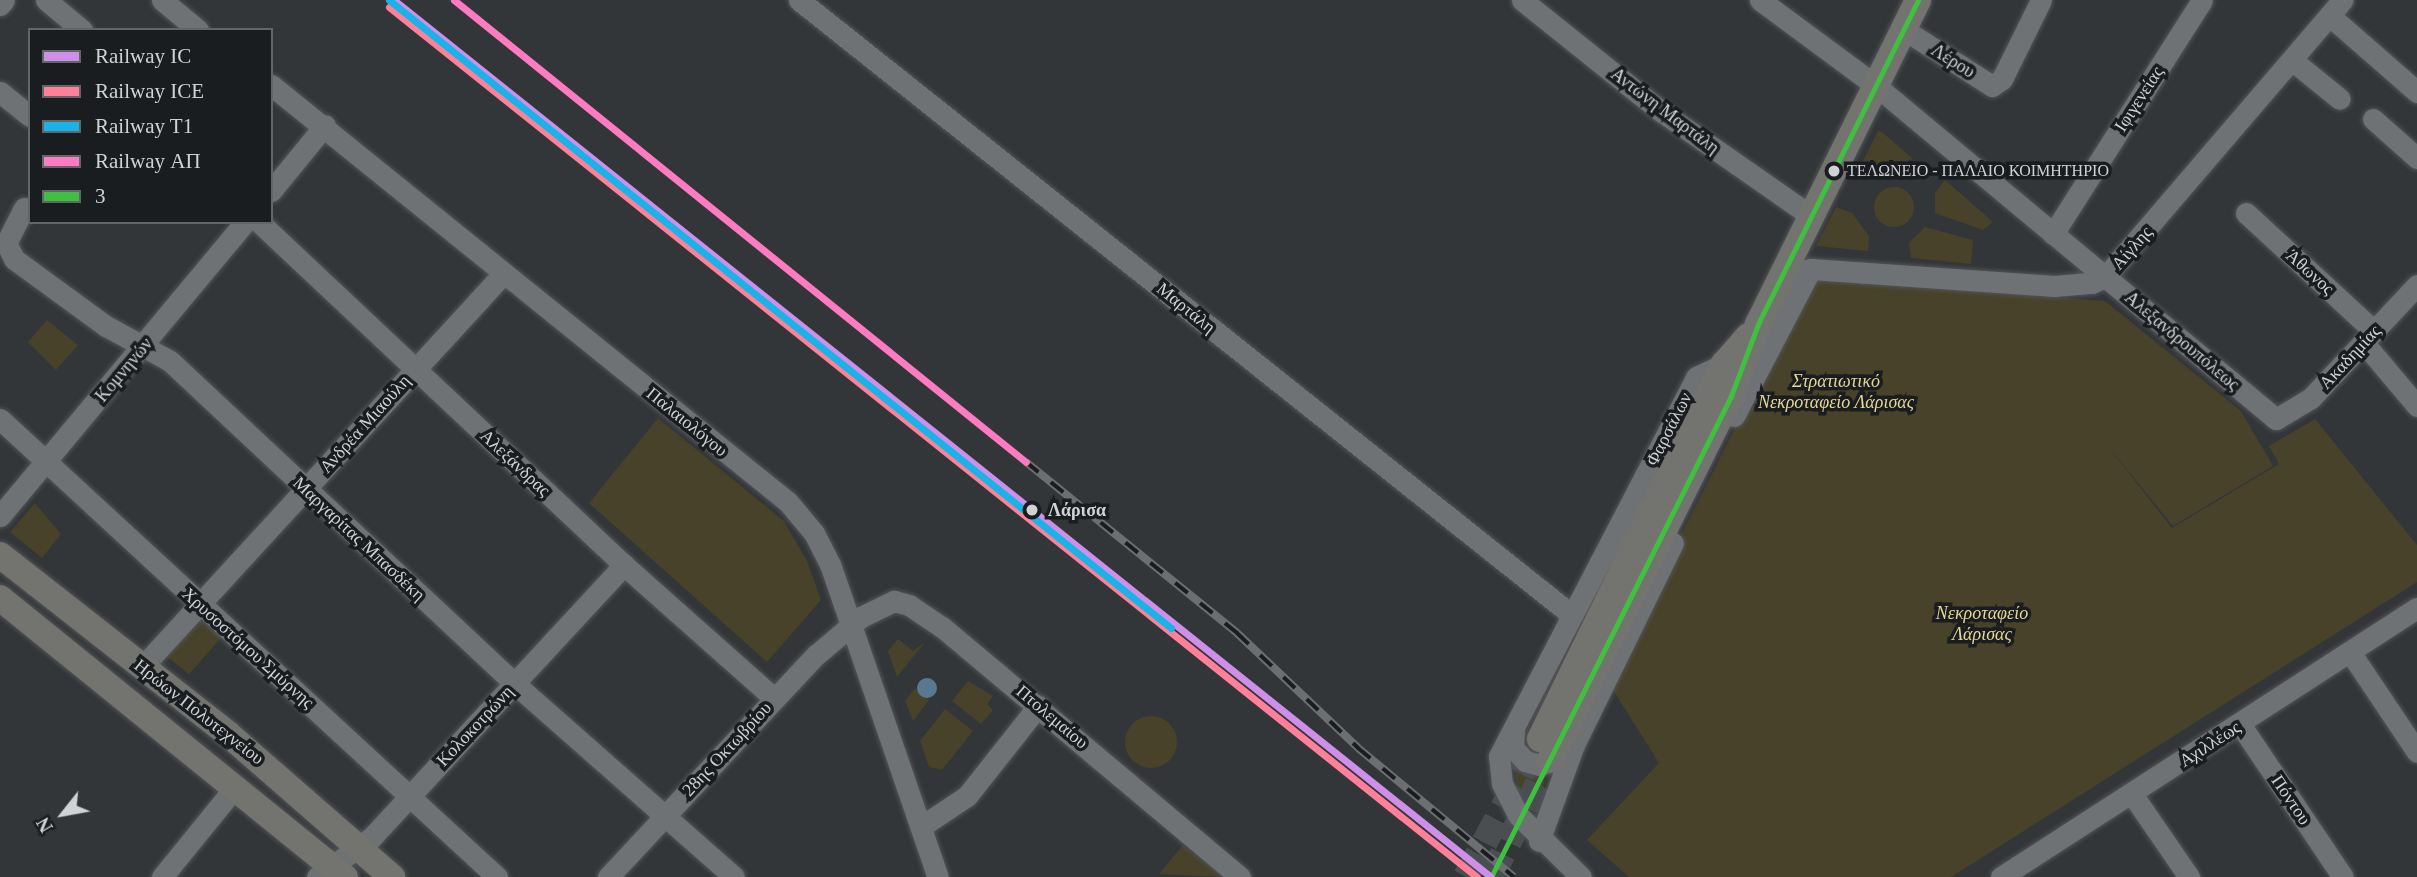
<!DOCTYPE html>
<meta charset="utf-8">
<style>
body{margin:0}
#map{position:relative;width:2417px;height:877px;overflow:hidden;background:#333638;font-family:"Times New Roman",serif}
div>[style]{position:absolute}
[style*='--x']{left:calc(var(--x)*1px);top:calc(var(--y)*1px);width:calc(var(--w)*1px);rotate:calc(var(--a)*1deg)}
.green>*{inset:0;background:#474229}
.round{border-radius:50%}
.water>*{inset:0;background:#5a7991}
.major-tunnel>*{height:26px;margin-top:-13px;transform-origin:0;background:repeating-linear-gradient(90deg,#4a4e50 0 26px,transparent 0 39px)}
.roads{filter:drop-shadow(0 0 2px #525457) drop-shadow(0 0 2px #525457)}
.minor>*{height:21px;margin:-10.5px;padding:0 10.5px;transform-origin:10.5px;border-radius:10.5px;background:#6f7274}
.major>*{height:26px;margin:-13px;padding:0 13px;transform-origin:13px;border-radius:13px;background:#737370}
.rail>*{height:8px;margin-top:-4px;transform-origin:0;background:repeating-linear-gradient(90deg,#1a1d20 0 16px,#6c6e70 0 32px);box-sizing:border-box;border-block:2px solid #6c6e70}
.bus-1>*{height:5px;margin:-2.5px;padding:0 2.5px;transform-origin:2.5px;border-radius:2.5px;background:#40c040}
.rail-1>*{height:7px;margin:-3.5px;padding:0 3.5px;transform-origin:3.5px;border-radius:3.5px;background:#ce8fe9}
.rail-2>*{height:7px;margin:-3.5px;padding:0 3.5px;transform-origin:3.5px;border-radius:3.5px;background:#ff8098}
.rail-3>*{height:7px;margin:-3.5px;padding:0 3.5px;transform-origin:3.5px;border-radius:3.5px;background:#19b3e8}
.rail-4>*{height:7px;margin:-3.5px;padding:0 3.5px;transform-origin:3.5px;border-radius:3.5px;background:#fe7ac1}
.dots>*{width:19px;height:19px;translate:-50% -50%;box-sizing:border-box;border:4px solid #1a1d20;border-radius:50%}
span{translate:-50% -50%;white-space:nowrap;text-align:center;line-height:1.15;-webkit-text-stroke:7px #1a1d20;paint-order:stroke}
.bus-label{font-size:16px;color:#cfd3d6}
.left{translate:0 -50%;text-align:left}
.street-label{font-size:18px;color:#cfd3d6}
.park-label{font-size:18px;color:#e5d795;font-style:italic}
.stop-label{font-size:18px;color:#cfd3d6;font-weight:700}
.legend{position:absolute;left:28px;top:28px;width:245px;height:196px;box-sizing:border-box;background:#1a1d20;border:2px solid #626669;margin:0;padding:9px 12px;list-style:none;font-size:21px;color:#cfd3d6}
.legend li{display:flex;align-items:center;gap:14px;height:35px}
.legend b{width:35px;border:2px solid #626669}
.north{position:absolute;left:28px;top:779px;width:70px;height:70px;-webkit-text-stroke:5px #1a1d20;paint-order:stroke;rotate:239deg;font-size:19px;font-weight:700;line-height:28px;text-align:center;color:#cfd3d6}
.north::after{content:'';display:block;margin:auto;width:24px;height:32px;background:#cfd3d6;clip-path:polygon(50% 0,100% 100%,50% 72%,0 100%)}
</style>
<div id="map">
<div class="green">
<div style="clip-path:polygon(1878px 131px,1882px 132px,1913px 159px,1864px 174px,1858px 171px)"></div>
<div style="clip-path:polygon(1945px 180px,1993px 222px,1983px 230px,1935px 213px,1935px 193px)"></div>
<div class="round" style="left:1874px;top:187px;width:40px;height:40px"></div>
<div style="clip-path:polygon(1836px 207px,1852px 213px,1869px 236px,1868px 251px,1816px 246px)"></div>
<div style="clip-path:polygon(1925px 227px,1973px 240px,1971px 264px,1911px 258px,1909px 243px)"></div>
<div style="clip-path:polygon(1816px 278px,2105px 301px,2241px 411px,2273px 466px,2173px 526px,2103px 440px,2172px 528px,2279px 464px,2269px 446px,2315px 419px,2417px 545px,2417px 582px,1951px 877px,1629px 877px,1587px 840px,1659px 763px,1611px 687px,1639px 619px,1742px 414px)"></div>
<div style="clip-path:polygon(47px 320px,78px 345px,56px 370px,28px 342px)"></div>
<div style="clip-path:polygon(658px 418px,784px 521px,807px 561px,821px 600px,767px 662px,589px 503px)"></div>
<div style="clip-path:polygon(35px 503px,61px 534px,42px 558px,10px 532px)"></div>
<div style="clip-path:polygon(198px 614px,223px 636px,189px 674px,163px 654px)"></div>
<div style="clip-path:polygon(898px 639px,913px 651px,925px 642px,897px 677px,888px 651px)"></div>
<div style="clip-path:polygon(968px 681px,993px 696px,987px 704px,993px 710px,981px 724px,952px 701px)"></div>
<div style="clip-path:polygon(915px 688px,929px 700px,913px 721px,905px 701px)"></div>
<div style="clip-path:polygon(945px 709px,973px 731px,942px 770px,929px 767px,920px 741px)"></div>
<div class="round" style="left:1125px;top:716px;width:52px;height:52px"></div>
<div style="clip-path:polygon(1514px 768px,1546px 773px,1539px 812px,1518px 789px)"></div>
<div style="clip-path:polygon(1183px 845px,1222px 876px,1221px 877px,1159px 874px)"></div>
</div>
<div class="water">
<div class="round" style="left:917px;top:678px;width:20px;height:20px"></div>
</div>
<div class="major-tunnel">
<div style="--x:1466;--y:877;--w:157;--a:-61.8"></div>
<div style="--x:1491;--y:877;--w:131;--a:-63.2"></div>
</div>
<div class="roads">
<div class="minor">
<div style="--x:46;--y:0;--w:47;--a:39.8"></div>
<div style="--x:162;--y:0;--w:47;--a:39.8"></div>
<div style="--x:799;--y:0;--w:988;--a:38.51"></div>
<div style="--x:1522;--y:0;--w:179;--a:38.7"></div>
<div style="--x:1662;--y:112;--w:182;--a:34.9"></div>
<div style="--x:1760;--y:0;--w:143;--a:36.5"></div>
<div style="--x:1875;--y:85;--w:522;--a:39.79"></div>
<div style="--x:2276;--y:419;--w:41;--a:-31"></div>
<div style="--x:2311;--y:398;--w:155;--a:-46.8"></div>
<div style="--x:0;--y:5;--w:6;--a:-51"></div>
<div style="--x:2330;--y:16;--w:116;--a:41.1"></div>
<div style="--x:1903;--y:29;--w:106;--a:32.6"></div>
<div style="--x:1992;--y:86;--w:12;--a:-35"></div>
<div style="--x:2002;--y:79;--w:88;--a:-63.7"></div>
<div style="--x:2293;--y:61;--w:60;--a:39"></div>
<div style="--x:271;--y:85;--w:664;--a:38.89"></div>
<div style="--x:788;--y:502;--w:40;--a:50"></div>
<div style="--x:814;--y:533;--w:35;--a:63"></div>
<div style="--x:830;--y:564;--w:331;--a:71"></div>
<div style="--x:0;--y:92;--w:38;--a:39"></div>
<div style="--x:2373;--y:119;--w:59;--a:41.6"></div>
<div style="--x:271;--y:191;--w:85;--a:-50.7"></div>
<div style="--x:24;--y:208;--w:39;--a:117"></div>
<div style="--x:6;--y:243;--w:18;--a:63"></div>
<div style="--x:14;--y:259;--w:114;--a:36.1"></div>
<div style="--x:106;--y:326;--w:73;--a:28.7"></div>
<div style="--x:170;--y:361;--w:471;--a:43.1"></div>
<div style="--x:514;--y:683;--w:293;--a:41.4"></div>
<div style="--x:2246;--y:213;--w:174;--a:42.7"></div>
<div style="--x:259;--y:222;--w:501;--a:43.22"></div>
<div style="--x:624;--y:565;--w:200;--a:41.6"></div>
<div style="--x:2053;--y:234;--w:277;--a:-57.5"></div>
<div style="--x:1781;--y:277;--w:31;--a:-15"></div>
<div style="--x:1811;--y:269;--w:244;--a:4"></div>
<div style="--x:2054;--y:286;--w:38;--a:-5"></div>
<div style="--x:2092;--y:283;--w:14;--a:-25"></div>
<div style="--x:2105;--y:277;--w:365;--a:-49.4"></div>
<div style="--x:2363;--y:342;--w:84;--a:49.8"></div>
<div style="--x:1734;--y:416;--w:166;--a:-62.4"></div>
<div style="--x:0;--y:419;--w:676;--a:42.66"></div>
<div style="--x:0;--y:516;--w:383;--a:-50.2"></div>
<div style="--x:2350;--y:652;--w:120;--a:56.2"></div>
<div style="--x:142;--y:667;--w:534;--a:-47.43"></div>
<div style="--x:2240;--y:724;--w:184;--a:56.1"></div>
<div style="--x:1514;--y:728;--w:20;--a:93"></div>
<div style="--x:1513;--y:748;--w:18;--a:47"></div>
<div style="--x:1525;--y:761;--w:16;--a:15"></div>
<div style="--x:1540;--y:765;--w:26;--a:-31"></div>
<div style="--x:2132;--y:794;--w:101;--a:55.5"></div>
<div style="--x:922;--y:826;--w:54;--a:-33.7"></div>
<div style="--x:967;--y:796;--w:115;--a:-51.7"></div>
<div style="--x:1539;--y:841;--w:102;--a:-70"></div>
<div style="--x:1574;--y:745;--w:225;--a:-63.9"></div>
<div style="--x:162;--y:877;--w:117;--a:-50.9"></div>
<div style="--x:317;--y:877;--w:68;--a:-36"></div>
<div style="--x:372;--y:837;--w:371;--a:-47.2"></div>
<div style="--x:608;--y:877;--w:304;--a:-46.9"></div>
<div style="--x:816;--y:655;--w:59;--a:-40.2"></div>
<div style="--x:861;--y:617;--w:37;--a:-26"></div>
<div style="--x:894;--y:601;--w:16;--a:15"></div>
<div style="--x:909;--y:605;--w:40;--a:34"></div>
<div style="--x:942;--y:627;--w:389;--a:40"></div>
<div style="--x:1581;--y:877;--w:88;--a:-135.5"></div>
<div style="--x:1518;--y:815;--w:35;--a:-117"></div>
<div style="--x:1502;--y:784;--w:28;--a:-96"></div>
<div style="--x:1499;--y:756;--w:427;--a:-62.5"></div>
<div style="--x:1696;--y:377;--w:31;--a:-25"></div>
<div style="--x:2001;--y:877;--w:495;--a:-32.9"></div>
</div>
<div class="major">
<div style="--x:0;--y:555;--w:290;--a:38.1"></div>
<div style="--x:228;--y:734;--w:218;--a:41.1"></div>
<div style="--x:0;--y:598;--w:444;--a:39"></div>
<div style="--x:1540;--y:739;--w:418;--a:-63.9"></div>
<div style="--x:1724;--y:364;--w:37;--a:-49"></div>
<div style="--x:1550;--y:760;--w:407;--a:-63.6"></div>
<div style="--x:1731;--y:396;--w:77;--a:-69.4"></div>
<div style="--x:1758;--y:324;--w:361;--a:-63.7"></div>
</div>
</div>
<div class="rail">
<div style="--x:1026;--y:462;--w:272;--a:39"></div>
<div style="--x:1237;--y:633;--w:167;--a:43.5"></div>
<div style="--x:1358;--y:748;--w:202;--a:39.6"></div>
</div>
<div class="bus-1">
<div style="--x:1491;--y:877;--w:538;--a:-63.48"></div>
<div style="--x:1731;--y:396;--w:77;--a:-69.4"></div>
<div style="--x:1758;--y:324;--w:361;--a:-63.7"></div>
</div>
<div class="rail-1">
<div style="--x:394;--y:0;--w:1404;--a:38.64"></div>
</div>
<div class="rail-2">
<div style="--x:389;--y:7;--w:1393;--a:38.65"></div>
</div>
<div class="rail-3">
<div style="--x:389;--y:0;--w:1003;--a:38.77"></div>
</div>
<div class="rail-4">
<div style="--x:454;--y:0;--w:735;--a:38.93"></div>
</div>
<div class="dots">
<div style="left:1834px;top:171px;background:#cfd3d6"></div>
<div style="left:1032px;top:510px;background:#cfd3d6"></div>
</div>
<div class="bus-label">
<span class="left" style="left:1847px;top:171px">ΤΕΛΩΝΕΙΟ - ΠΑΛΑΙΟ ΚΟΙΜΗΤΗΡΙΟ</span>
</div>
<div class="street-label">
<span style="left:1953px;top:61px;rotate:32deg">Λέρου</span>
<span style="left:2139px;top:99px;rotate:-57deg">Ιφιγενείας</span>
<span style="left:1665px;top:111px;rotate:37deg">Αντώνη Μαρτάλη</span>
<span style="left:2132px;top:248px;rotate:-49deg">Αίγλης</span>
<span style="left:2310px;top:272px;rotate:42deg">Άθωνος</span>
<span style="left:1186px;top:308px;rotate:39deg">Μαρτάλη</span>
<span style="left:2182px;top:341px;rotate:40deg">Αλεξανδρουπόλεως</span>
<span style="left:2350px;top:357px;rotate:-47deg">Ακαδημίας</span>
<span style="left:124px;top:370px;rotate:-50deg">Κομνηνών</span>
<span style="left:687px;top:422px;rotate:39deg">Παλαιολόγου</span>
<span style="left:365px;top:424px;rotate:-48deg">Ανδρέα Μιαούλη</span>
<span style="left:1669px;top:429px;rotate:-63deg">Φαρσάλων</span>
<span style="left:515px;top:463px;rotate:43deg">Αλεξάνδρας</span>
<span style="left:359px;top:539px;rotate:43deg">Μαργαρίτας Μπασδέκη</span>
<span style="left:248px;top:648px;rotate:42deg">Χρυσοστόμου Σμύρνης</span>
<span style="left:199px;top:712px;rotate:38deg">Ηρώων Πολυτεχνείου</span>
<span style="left:1052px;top:717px;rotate:40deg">Πτολεμαίου</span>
<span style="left:475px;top:726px;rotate:-47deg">Κολοκοτρώνη</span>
<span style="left:2210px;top:744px;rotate:-33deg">Αχιλλέως</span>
<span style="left:727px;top:749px;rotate:-47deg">28ης Οκτωβρίου</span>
<span style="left:2291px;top:800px;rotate:56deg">Πόντου</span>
</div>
<div class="park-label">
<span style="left:1836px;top:392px">Στρατιωτικό<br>Νεκροταφείο Λάρισας</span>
<span style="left:1982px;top:624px">Νεκροταφείο<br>Λάρισας</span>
</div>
<div class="stop-label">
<span class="left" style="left:1048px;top:510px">Λάρισα</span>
</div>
<ul class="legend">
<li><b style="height:9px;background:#ce8fe9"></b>Railway IC</li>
<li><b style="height:9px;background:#ff8098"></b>Railway ICE</li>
<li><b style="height:9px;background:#19b3e8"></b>Railway T1</li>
<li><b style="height:9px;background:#fe7ac1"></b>Railway ΑΠ</li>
<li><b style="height:9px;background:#40c040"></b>3</li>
</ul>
<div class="north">N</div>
</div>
